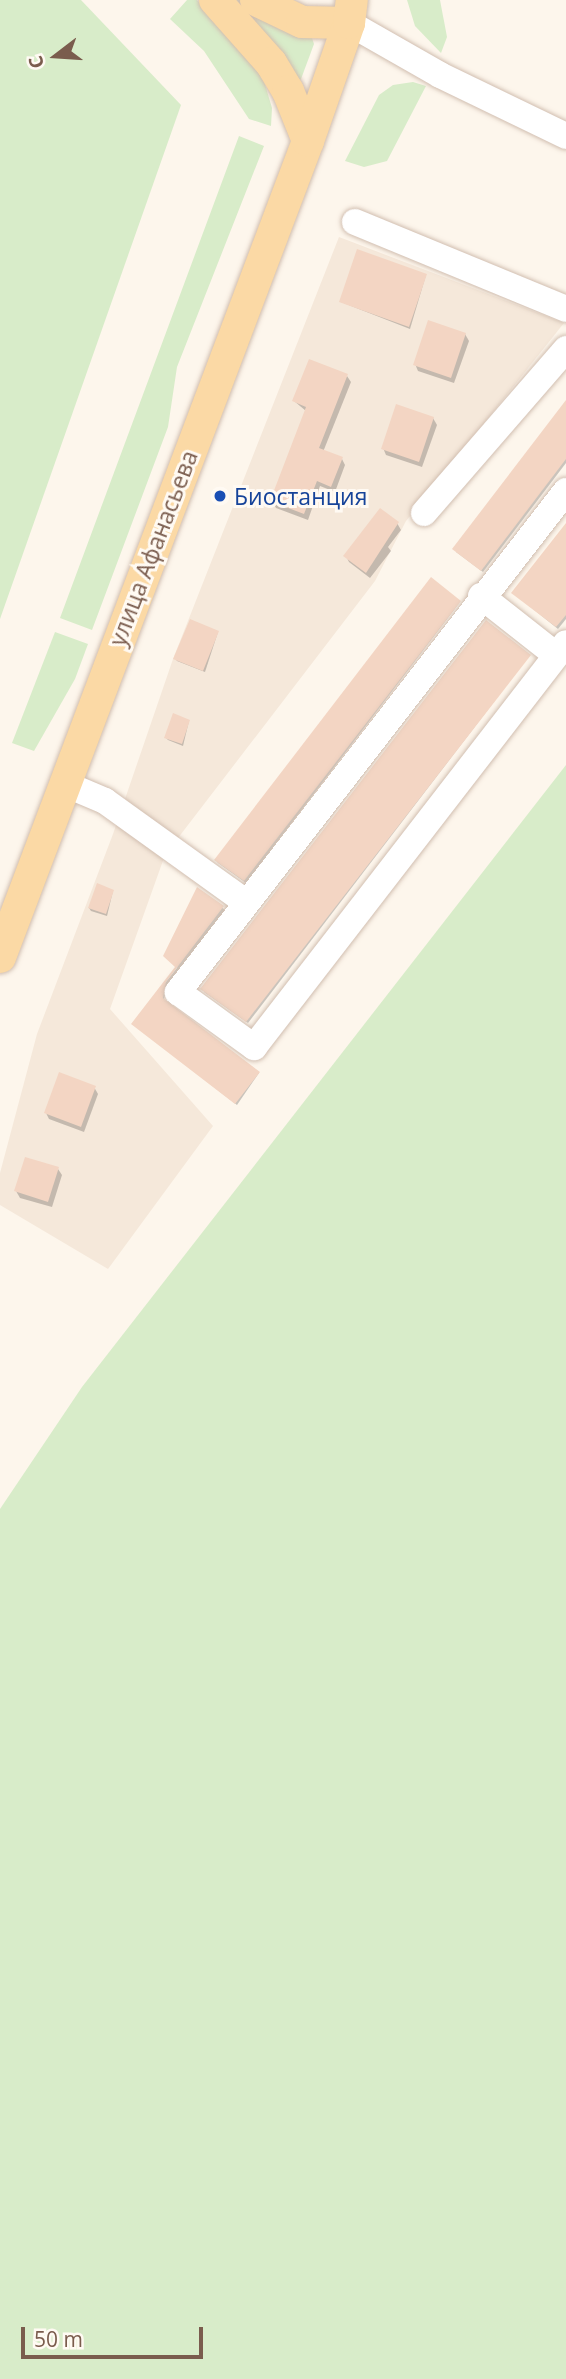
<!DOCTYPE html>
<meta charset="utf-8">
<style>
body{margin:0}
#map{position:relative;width:566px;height:2379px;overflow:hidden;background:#fdf6ec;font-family:"Open Sans",sans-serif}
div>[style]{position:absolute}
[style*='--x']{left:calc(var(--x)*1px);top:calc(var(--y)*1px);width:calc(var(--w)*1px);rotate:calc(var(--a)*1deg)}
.residential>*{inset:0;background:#f5e8da}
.green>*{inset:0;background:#d8ecc9}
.shadow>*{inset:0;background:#0003}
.building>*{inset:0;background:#f3d5c3}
.roads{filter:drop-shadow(0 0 2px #d1beb0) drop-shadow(0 0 2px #d1beb0)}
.minor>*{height:26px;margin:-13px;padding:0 13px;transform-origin:13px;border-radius:13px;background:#fff}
.major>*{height:32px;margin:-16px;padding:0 16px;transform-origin:16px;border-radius:16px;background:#fbd9a5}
.dots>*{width:19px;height:19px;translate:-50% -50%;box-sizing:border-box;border:4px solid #fffaf3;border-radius:50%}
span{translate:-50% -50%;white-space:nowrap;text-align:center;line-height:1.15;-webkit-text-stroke:6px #fffaf3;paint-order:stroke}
.transit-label{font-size:23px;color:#164399}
.left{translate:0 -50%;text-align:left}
.street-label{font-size:23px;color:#7a5c4d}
.north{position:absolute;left:21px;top:21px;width:70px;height:70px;-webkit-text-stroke:5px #fffaf3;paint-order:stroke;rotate:253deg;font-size:19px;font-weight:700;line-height:28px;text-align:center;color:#7a5c4d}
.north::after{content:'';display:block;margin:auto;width:24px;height:32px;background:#7a5c4d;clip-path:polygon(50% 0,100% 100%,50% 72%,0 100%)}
.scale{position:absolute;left:21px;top:2327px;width:182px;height:32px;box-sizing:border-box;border:4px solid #7a5c4d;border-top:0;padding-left:9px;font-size:21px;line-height:24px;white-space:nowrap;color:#7a5c4d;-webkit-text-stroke:5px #fffaf3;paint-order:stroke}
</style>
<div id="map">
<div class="residential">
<div style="clip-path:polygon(339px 237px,564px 323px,406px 521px,375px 581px,165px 855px,110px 1009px,213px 1126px,108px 1269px,0 1205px,0 1173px,37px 1034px,113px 834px,173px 659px)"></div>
</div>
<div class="green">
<div style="clip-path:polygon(0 0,81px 0,181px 105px,0 619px)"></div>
<div style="clip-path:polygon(187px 0,197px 0,262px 74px,272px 108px,271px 126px,249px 119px,204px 51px,170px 19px)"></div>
<div style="clip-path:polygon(225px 0,241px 0,312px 38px,314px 44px,301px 79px,295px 85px)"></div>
<div style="clip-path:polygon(407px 0,440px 0,447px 37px,441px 53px,415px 26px)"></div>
<div style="clip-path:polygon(413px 82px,426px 86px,387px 161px,364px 167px,345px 161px,379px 95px,393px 85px)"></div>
<div style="clip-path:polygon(239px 136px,264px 146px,177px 367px,168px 427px,92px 630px,60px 618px)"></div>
<div style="clip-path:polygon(55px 632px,88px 644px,75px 679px,34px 751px,12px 743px)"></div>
<div style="clip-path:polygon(566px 765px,566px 2379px,0 2379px,0 1509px,82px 1387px)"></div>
</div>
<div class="shadow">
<div style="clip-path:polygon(426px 275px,410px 329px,341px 302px)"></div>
<div style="clip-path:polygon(465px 334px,469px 341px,454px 383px,418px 371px,415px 364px)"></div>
<div style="clip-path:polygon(347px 376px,351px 382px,323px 452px,342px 459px,345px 465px,335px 492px,320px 486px,308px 520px,276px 508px,272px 501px,306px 411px,294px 401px)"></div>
<div style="clip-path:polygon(566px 403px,566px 463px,483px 572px,456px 552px)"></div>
<div style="clip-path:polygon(433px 418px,437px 425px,422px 467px,386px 455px,383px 448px)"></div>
<div style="clip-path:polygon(397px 523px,401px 530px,388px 547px,391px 551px,370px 578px,349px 562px,346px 556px)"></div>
<div style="clip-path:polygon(566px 526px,566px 619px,558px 629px,513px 593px)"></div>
<div style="clip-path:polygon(460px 602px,246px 883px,218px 863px,216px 860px)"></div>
<div style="clip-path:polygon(218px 632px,205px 672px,177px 661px,175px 658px)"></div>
<div style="clip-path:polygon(529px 656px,248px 1023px,204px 992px)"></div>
<div style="clip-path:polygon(189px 721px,183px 746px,168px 740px,166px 738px)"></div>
<div style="clip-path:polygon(198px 889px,225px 910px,166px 986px,164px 1000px,259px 1073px,237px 1105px,133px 1024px,177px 968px)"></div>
<div style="clip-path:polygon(113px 891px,107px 916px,91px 911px,89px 908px)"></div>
<div style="clip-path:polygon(94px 1087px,98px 1094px,84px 1132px,49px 1119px,46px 1113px)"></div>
<div style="clip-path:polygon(58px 1169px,62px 1175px,52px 1207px,20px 1198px,16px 1191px)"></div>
</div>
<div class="building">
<div style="clip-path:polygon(357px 249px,427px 274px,409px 327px,339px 302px)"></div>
<div style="clip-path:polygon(428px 320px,466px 333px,451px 378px,413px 365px)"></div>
<div style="clip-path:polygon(309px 359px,348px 374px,319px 448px,343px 457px,331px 487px,317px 481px,304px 514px,270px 501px,306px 407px,292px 401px)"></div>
<div style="clip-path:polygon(566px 400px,566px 459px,481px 571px,452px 549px)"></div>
<div style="clip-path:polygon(396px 404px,434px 417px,419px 462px,381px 449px)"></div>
<div style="clip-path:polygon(380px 508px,399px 522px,366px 573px,343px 556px)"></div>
<div style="clip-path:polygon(566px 523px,566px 615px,556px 627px,511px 593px)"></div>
<div style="clip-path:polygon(431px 577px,461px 601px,244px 881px,214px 860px)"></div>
<div style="clip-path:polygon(190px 619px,219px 631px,203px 671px,173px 659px)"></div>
<div style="clip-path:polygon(486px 620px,531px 655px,246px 1022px,200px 989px)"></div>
<div style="clip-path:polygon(173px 713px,190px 720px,182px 744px,164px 738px)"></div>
<div style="clip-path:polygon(97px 883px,114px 890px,106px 914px,88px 908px)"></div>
<div style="clip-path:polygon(197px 887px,224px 906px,166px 982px,163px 998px,260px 1072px,235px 1104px,131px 1024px,175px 967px,163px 956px)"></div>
<div style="clip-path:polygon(59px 1072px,96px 1086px,81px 1127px,44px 1113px)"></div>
<div style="clip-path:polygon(25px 1157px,59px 1167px,48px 1202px,14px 1191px)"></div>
</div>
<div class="roads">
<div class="minor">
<div style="--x:349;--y:23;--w:105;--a:29.7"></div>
<div style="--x:440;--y:75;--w:140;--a:25.8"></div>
<div style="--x:355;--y:222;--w:228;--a:22.4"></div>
<div style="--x:566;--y:491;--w:634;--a:127.76"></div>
<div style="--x:178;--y:992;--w:94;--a:35.9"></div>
<div style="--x:254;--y:1047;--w:510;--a:-52.32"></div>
<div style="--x:424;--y:513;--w:217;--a:-49.1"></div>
<div style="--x:481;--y:596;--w:95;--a:38.2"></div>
<div style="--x:65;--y:784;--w:43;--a:23"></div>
<div style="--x:105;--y:801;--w:171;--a:35.7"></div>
</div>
<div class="major">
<div style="--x:215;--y:0;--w:84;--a:48.4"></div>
<div style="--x:271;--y:63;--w:33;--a:59"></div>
<div style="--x:288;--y:91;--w:54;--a:68.2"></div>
<div style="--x:256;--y:0;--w:51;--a:25.6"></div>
<div style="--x:302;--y:22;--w:47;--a:1.2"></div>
<div style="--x:0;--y:957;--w:872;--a:-69.32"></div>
<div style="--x:308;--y:141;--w:125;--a:-70.8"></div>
<div style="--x:349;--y:23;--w:23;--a:-83"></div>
</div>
</div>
<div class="dots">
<div style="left:220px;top:496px;background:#1a4fb4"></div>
</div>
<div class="transit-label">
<span class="left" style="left:234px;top:496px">Биостанция</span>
</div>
<div class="street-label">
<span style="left:153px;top:548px;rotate:-69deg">улица Афанасьева</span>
</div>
<div class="north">С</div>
<div class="scale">50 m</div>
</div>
